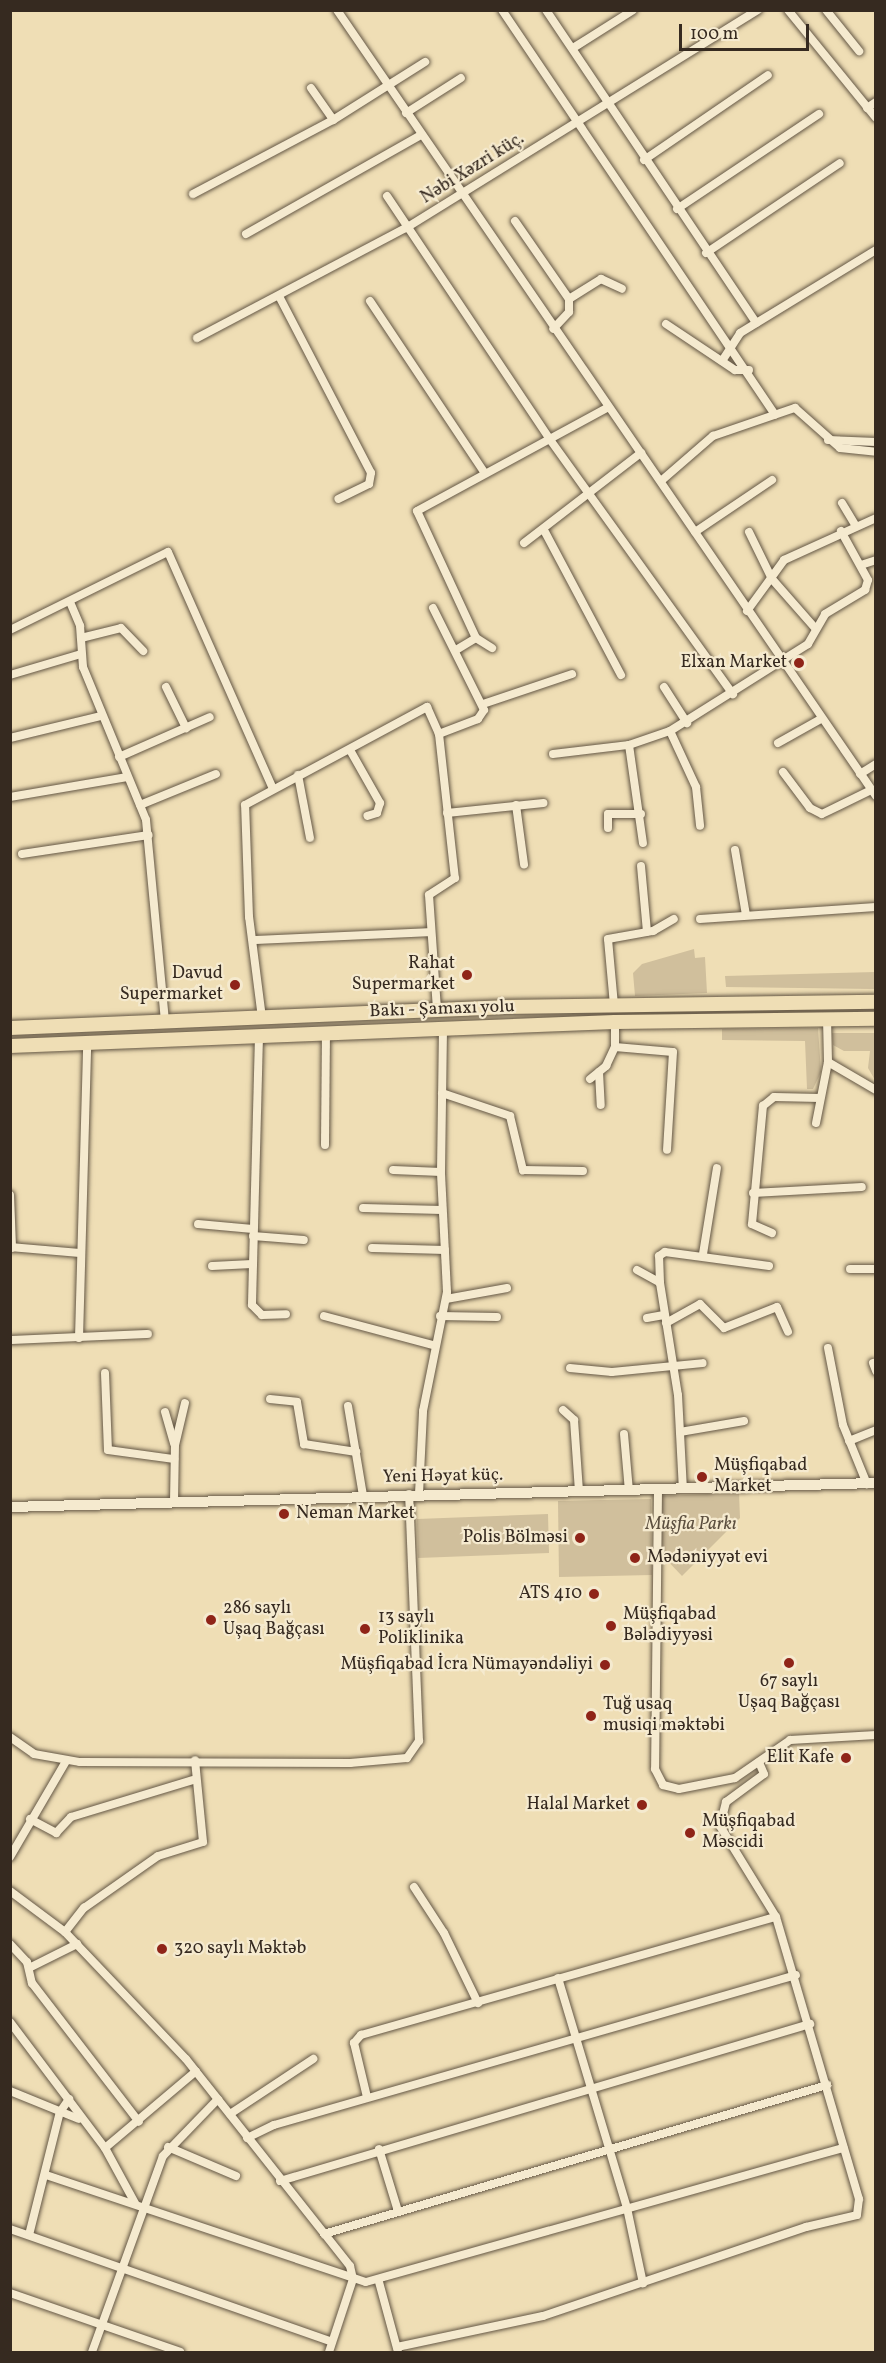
<!DOCTYPE html>
<meta charset="utf-8">
<style>
body{margin:0}
#map{position:relative;width:886px;height:2363px;overflow:hidden;background:#efdeb5;font-family:Vollkorn,serif}
div>[style]{position:absolute}
[style*='--x']{left:calc(var(--x)*1px);top:calc(var(--y)*1px);width:calc(var(--w)*1px);rotate:calc(var(--a)*1deg)}
.green>*{inset:0;background:#d0bf9c}
.roads{filter:drop-shadow(0 0 2px #645745) drop-shadow(0 0 2px #645745)}
.street>*{height:8px;margin:-4px;padding:0 4px;transform-origin:4px;border-radius:4px;background:#f5eacf}
.secondary>*{height:10px;margin:-5px;padding:0 5px;transform-origin:5px;border-radius:5px;background:#f5eacf}
.highway>*{height:14px;margin:-7px;padding:0 7px;transform-origin:7px;border-radius:7px;background:#efdeb5}
.dots>*{width:16px;height:16px;translate:-50% -50%;box-sizing:border-box;border:3px solid #f5eacf;border-radius:50%}
span{translate:-50% -50%;white-space:nowrap;text-align:center;line-height:1.15;-webkit-text-stroke:4.5px #f5eacf;paint-order:stroke}
.street-label{font-size:18px;color:#362a20}
.poi-label{font-size:18px;color:#362a20}
.right{translate:-100% -50%;text-align:right}
.left{translate:0 -50%;text-align:left}
.park-label{font-size:18px;color:#5c4f3f;font-style:italic}
.frame{position:absolute;inset:0;border:12px solid #362a20;pointer-events:none}
.scale{position:absolute;left:679px;top:24px;width:130px;height:27px;box-sizing:border-box;border:3px solid #362a20;border-top:0;padding-left:8px;font-size:18px;line-height:21px;white-space:nowrap;color:#362a20;-webkit-text-stroke:4px #f5eacf;paint-order:stroke}
</style>
<div id="map">
<div class="green">
<div style="clip-path:polygon(694px 949px,695px 958px,705px 957px,707px 993px,635px 996px,633px 973px,642px 964px)"></div>
<div style="clip-path:polygon(875px 972px,875px 989px,726px 987px,725px 976px)"></div>
<div style="clip-path:polygon(818px 1028px,821px 1072px,813px 1089px,807px 1089px,805px 1041px,722px 1040px,722px 1029px)"></div>
<div style="clip-path:polygon(832px 1033px,875px 1033px,875px 1080px,868px 1068px,870px 1051px,844px 1051px,833px 1045px)"></div>
<div style="clip-path:polygon(739px 1493px,740px 1518px,682px 1576px,662px 1555px,660px 1496px)"></div>
<div style="clip-path:polygon(651px 1499px,652px 1575px,559px 1577px,558px 1501px)"></div>
<div style="clip-path:polygon(548px 1514px,549px 1553px,418px 1558px,417px 1519px)"></div>
</div>
<div class="roads">
<div class="street">
<div style="--x:337;--y:10;--w:953;--a:55.56"></div>
<div style="--x:502;--y:10;--w:488;--a:56"></div>
<div style="--x:546;--y:10;--w:377;--a:56.1"></div>
<div style="--x:788;--y:10;--w:139;--a:50.8"></div>
<div style="--x:826;--y:10;--w:53;--a:51.2"></div>
<div style="--x:573;--y:48;--w:71;--a:-32.3"></div>
<div style="--x:311;--y:88;--w:39;--a:55"></div>
<div style="--x:867;--y:108;--w:11;--a:-34"></div>
<div style="--x:406;--y:113;--w:65;--a:-32.5"></div>
<div style="--x:644;--y:160;--w:150;--a:-34.4"></div>
<div style="--x:193;--y:194;--w:158;--a:-27.9"></div>
<div style="--x:333;--y:120;--w:109;--a:-32.2"></div>
<div style="--x:387;--y:196;--w:295;--a:56.2"></div>
<div style="--x:551;--y:441;--w:312;--a:54.3"></div>
<div style="--x:677;--y:209;--w:171;--a:-33.8"></div>
<div style="--x:515;--y:221;--w:95;--a:55.3"></div>
<div style="--x:569;--y:299;--w:13;--a:90"></div>
<div style="--x:569;--y:312;--w:23;--a:133"></div>
<div style="--x:246;--y:234;--w:201;--a:-29.5"></div>
<div style="--x:706;--y:253;--w:161;--a:-33.9"></div>
<div style="--x:280;--y:298;--w:197;--a:62.5"></div>
<div style="--x:371;--y:473;--w:11;--a:100"></div>
<div style="--x:369;--y:484;--w:34;--a:154"></div>
<div style="--x:569;--y:299;--w:38;--a:-32"></div>
<div style="--x:601;--y:279;--w:23;--a:25"></div>
<div style="--x:370;--y:301;--w:206;--a:56.3"></div>
<div style="--x:666;--y:324;--w:83;--a:33.7"></div>
<div style="--x:735;--y:370;--w:14;--a:0"></div>
<div style="--x:197;--y:338;--w:236;--a:-27.8"></div>
<div style="--x:406;--y:228;--w:414;--a:-31.8"></div>
<div style="--x:722;--y:361;--w:33;--a:-57"></div>
<div style="--x:740;--y:333;--w:159;--a:-31.4"></div>
<div style="--x:828;--y:440;--w:48;--a:2.4"></div>
<div style="--x:661;--y:481;--w:69;--a:-40.9"></div>
<div style="--x:713;--y:436;--w:87;--a:-18.9"></div>
<div style="--x:795;--y:408;--w:60;--a:41.6"></div>
<div style="--x:840;--y:448;--w:36;--a:6"></div>
<div style="--x:842;--y:503;--w:26;--a:59"></div>
<div style="--x:545;--y:532;--w:162;--a:62"></div>
<div style="--x:695;--y:532;--w:93;--a:-34"></div>
<div style="--x:749;--y:532;--w:52;--a:63.9"></div>
<div style="--x:772;--y:579;--w:65;--a:48.7"></div>
<div style="--x:524;--y:543;--w:148;--a:-37.6"></div>
<div style="--x:861;--y:565;--w:16;--a:-18"></div>
<div style="--x:70;--y:602;--w:26;--a:67"></div>
<div style="--x:80;--y:626;--w:41;--a:85.8"></div>
<div style="--x:83;--y:667;--w:165;--a:67.6"></div>
<div style="--x:146;--y:820;--w:203;--a:84.6"></div>
<div style="--x:433;--y:608;--w:114;--a:63.4"></div>
<div style="--x:484;--y:710;--w:11;--a:124"></div>
<div style="--x:478;--y:719;--w:42;--a:159"></div>
<div style="--x:747;--y:611;--w:63;--a:-54"></div>
<div style="--x:784;--y:560;--w:101;--a:-24.5"></div>
<div style="--x:10;--y:630;--w:176;--a:-26.3"></div>
<div style="--x:168;--y:552;--w:257;--a:66.1"></div>
<div style="--x:81;--y:638;--w:41;--a:-14"></div>
<div style="--x:121;--y:628;--w:32;--a:46"></div>
<div style="--x:476;--y:638;--w:19;--a:32"></div>
<div style="--x:456;--y:650;--w:23;--a:-31"></div>
<div style="--x:476;--y:638;--w:140;--a:-114.9"></div>
<div style="--x:417;--y:511;--w:216;--a:-28.5"></div>
<div style="--x:10;--y:675;--w:74;--a:-16.5"></div>
<div style="--x:166;--y:687;--w:46;--a:64"></div>
<div style="--x:664;--y:687;--w:43;--a:57.4"></div>
<div style="--x:483;--y:704;--w:94;--a:-18.6"></div>
<div style="--x:670;--y:731;--w:62;--a:65.1"></div>
<div style="--x:696;--y:787;--w:39;--a:84"></div>
<div style="--x:10;--y:738;--w:94;--a:-13.6"></div>
<div style="--x:778;--y:743;--w:49;--a:-29.2"></div>
<div style="--x:629;--y:745;--w:99;--a:81.9"></div>
<div style="--x:350;--y:750;--w:61;--a:60.5"></div>
<div style="--x:380;--y:803;--w:10;--a:107"></div>
<div style="--x:377;--y:813;--w:10;--a:163"></div>
<div style="--x:553;--y:754;--w:77;--a:-6.8"></div>
<div style="--x:629;--y:745;--w:43;--a:-18.9"></div>
<div style="--x:670;--y:731;--w:163;--a:-32.2"></div>
<div style="--x:808;--y:644;--w:34;--a:-60"></div>
<div style="--x:825;--y:614;--w:47;--a:-31"></div>
<div style="--x:865;--y:590;--w:10;--a:-73"></div>
<div style="--x:868;--y:580;--w:56;--a:-118.9"></div>
<div style="--x:119;--y:757;--w:99;--a:-23.7"></div>
<div style="--x:783;--y:772;--w:45;--a:53.1"></div>
<div style="--x:810;--y:808;--w:13;--a:27"></div>
<div style="--x:822;--y:814;--w:55;--a:-26.1"></div>
<div style="--x:860;--y:774;--w:19;--a:-32"></div>
<div style="--x:298;--y:775;--w:64;--a:79.2"></div>
<div style="--x:10;--y:797;--w:119;--a:-9.7"></div>
<div style="--x:140;--y:805;--w:82;--a:-22.2"></div>
<div style="--x:516;--y:805;--w:60;--a:82.3"></div>
<div style="--x:447;--y:813;--w:97;--a:-5.9"></div>
<div style="--x:608;--y:828;--w:14;--a:-90"></div>
<div style="--x:608;--y:814;--w:33;--a:0"></div>
<div style="--x:735;--y:850;--w:66;--a:80.4"></div>
<div style="--x:22;--y:854;--w:128;--a:-8.5"></div>
<div style="--x:641;--y:866;--w:66;--a:84.8"></div>
<div style="--x:700;--y:919;--w:176;--a:-3.9"></div>
<div style="--x:254;--y:940;--w:175;--a:-2.6"></div>
<div style="--x:614;--y:1005;--w:66;--a:-95.2"></div>
<div style="--x:608;--y:939;--w:46;--a:-10.1"></div>
<div style="--x:653;--y:931;--w:24;--a:-30"></div>
<div style="--x:262;--y:1018;--w:102;--a:-97.3"></div>
<div style="--x:249;--y:917;--w:112;--a:-92"></div>
<div style="--x:245;--y:805;--w:207;--a:-28.3"></div>
<div style="--x:427;--y:707;--w:30;--a:66"></div>
<div style="--x:439;--y:734;--w:145;--a:83.7"></div>
<div style="--x:455;--y:878;--w:31;--a:147"></div>
<div style="--x:429;--y:895;--w:115;--a:86"></div>
<div style="--x:615;--y:1022;--w:25;--a:90"></div>
<div style="--x:615;--y:1047;--w:58;--a:4.9"></div>
<div style="--x:673;--y:1052;--w:98;--a:93.5"></div>
<div style="--x:259;--y:1036;--w:269;--a:91.5"></div>
<div style="--x:252;--y:1305;--w:14;--a:45"></div>
<div style="--x:262;--y:1315;--w:24;--a:-2"></div>
<div style="--x:828;--y:1062;--w:56;--a:30.3"></div>
<div style="--x:599;--y:1072;--w:33;--a:87"></div>
<div style="--x:590;--y:1079;--w:21;--a:-39"></div>
<div style="--x:606;--y:1066;--w:21;--a:-65"></div>
<div style="--x:442;--y:1093;--w:72;--a:18.7"></div>
<div style="--x:510;--y:1116;--w:56;--a:76.5"></div>
<div style="--x:523;--y:1170;--w:60;--a:1"></div>
<div style="--x:816;--y:1123;--w:62;--a:-78.9"></div>
<div style="--x:828;--y:1062;--w:44;--a:-91.3"></div>
<div style="--x:325;--y:1145;--w:113;--a:-89.5"></div>
<div style="--x:393;--y:1170;--w:48;--a:2.4"></div>
<div style="--x:753;--y:1193;--w:109;--a:-3.2"></div>
<div style="--x:10;--y:1195;--w:53;--a:87.8"></div>
<div style="--x:363;--y:1208;--w:79;--a:1.5"></div>
<div style="--x:198;--y:1224;--w:55;--a:5.2"></div>
<div style="--x:772;--y:1233;--w:22;--a:-156"></div>
<div style="--x:752;--y:1224;--w:119;--a:-84.7"></div>
<div style="--x:763;--y:1106;--w:14;--a:-39"></div>
<div style="--x:774;--y:1097;--w:46;--a:1.2"></div>
<div style="--x:253;--y:1236;--w:51;--a:4.5"></div>
<div style="--x:10;--y:1247;--w:70;--a:4.9"></div>
<div style="--x:372;--y:1248;--w:73;--a:1.6"></div>
<div style="--x:703;--y:1254;--w:87;--a:-80.8"></div>
<div style="--x:212;--y:1266;--w:40;--a:-2.9"></div>
<div style="--x:850;--y:1269;--w:26;--a:0"></div>
<div style="--x:637;--y:1270;--w:26;--a:29"></div>
<div style="--x:660;--y:1283;--w:113;--a:80.9"></div>
<div style="--x:678;--y:1395;--w:94;--a:87"></div>
<div style="--x:660;--y:1283;--w:27;--a:-92"></div>
<div style="--x:659;--y:1256;--w:7;--a:-34"></div>
<div style="--x:665;--y:1252;--w:105;--a:7.7"></div>
<div style="--x:446;--y:1299;--w:62;--a:-10.2"></div>
<div style="--x:324;--y:1316;--w:113;--a:14.9"></div>
<div style="--x:440;--y:1316;--w:57;--a:1"></div>
<div style="--x:647;--y:1318;--w:17;--a:-10"></div>
<div style="--x:666;--y:1323;--w:39;--a:-29"></div>
<div style="--x:700;--y:1304;--w:34;--a:45"></div>
<div style="--x:724;--y:1328;--w:57;--a:-21.6"></div>
<div style="--x:777;--y:1307;--w:27;--a:66"></div>
<div style="--x:79;--y:1338;--w:295;--a:-88.4"></div>
<div style="--x:10;--y:1340;--w:138;--a:-2.5"></div>
<div style="--x:828;--y:1348;--w:78;--a:79"></div>
<div style="--x:843;--y:1425;--w:64;--a:67.9"></div>
<div style="--x:873;--y:1363;--w:9;--a:69"></div>
<div style="--x:570;--y:1368;--w:42;--a:5.4"></div>
<div style="--x:612;--y:1372;--w:91;--a:-5.6"></div>
<div style="--x:105;--y:1373;--w:77;--a:87.8"></div>
<div style="--x:108;--y:1450;--w:67;--a:7.8"></div>
<div style="--x:270;--y:1399;--w:27;--a:6"></div>
<div style="--x:297;--y:1402;--w:43;--a:80.5"></div>
<div style="--x:304;--y:1444;--w:53;--a:8.7"></div>
<div style="--x:348;--y:1406;--w:91;--a:80.5"></div>
<div style="--x:563;--y:1410;--w:15;--a:42"></div>
<div style="--x:574;--y:1420;--w:71;--a:86"></div>
<div style="--x:165;--y:1412;--w:33;--a:74"></div>
<div style="--x:680;--y:1432;--w:65;--a:-9.8"></div>
<div style="--x:624;--y:1434;--w:57;--a:85"></div>
<div style="--x:849;--y:1441;--w:29;--a:-22"></div>
<div style="--x:658;--y:1490;--w:279;--a:90.6"></div>
<div style="--x:655;--y:1769;--w:18;--a:63"></div>
<div style="--x:663;--y:1785;--w:16;--a:14"></div>
<div style="--x:679;--y:1789;--w:57;--a:-11.1"></div>
<div style="--x:735;--y:1778;--w:67;--a:-34.6"></div>
<div style="--x:790;--y:1740;--w:86;--a:-3.3"></div>
<div style="--x:419;--y:1494;--w:83;--a:-87.2"></div>
<div style="--x:423;--y:1411;--w:121;--a:-78.6"></div>
<div style="--x:447;--y:1292;--w:120;--a:-92.9"></div>
<div style="--x:441;--y:1172;--w:144;--a:-89.2"></div>
<div style="--x:174;--y:1502;--w:57;--a:-89"></div>
<div style="--x:175;--y:1445;--w:43;--a:-76.6"></div>
<div style="--x:10;--y:1737;--w:29;--a:35"></div>
<div style="--x:34;--y:1754;--w:47;--a:9.9"></div>
<div style="--x:80;--y:1762;--w:270;--a:0.2"></div>
<div style="--x:350;--y:1763;--w:57;--a:-5"></div>
<div style="--x:407;--y:1758;--w:21;--a:-55"></div>
<div style="--x:419;--y:1741;--w:247;--a:-92.3"></div>
<div style="--x:30;--y:1819;--w:30;--a:28"></div>
<div style="--x:56;--y:1833;--w:22;--a:-47"></div>
<div style="--x:71;--y:1817;--w:127;--a:-16.9"></div>
<div style="--x:10;--y:1857;--w:111;--a:-59.7"></div>
<div style="--x:414;--y:1887;--w:55;--a:56.9"></div>
<div style="--x:444;--y:1933;--w:78;--a:64.1"></div>
<div style="--x:10;--y:1891;--w:69;--a:36.7"></div>
<div style="--x:65;--y:1932;--w:175;--a:46.4"></div>
<div style="--x:186;--y:2059;--w:264;--a:51.6"></div>
<div style="--x:350;--y:2266;--w:13;--a:77"></div>
<div style="--x:353;--y:2279;--w:77;--a:108.2"></div>
<div style="--x:65;--y:1932;--w:31;--a:-52"></div>
<div style="--x:84;--y:1908;--w:90;--a:-35.1"></div>
<div style="--x:158;--y:1856;--w:47;--a:-17.3"></div>
<div style="--x:203;--y:1842;--w:82;--a:-95.6"></div>
<div style="--x:10;--y:1944;--w:25;--a:47"></div>
<div style="--x:27;--y:1962;--w:22;--a:77"></div>
<div style="--x:32;--y:1983;--w:175;--a:52.4"></div>
<div style="--x:29;--y:1968;--w:54;--a:-26.6"></div>
<div style="--x:558;--y:1978;--w:240;--a:73.3"></div>
<div style="--x:627;--y:2208;--w:77;--a:78"></div>
<div style="--x:10;--y:2022;--w:158;--a:53"></div>
<div style="--x:105;--y:2148;--w:63;--a:61.4"></div>
<div style="--x:10;--y:2091;--w:74;--a:22.1"></div>
<div style="--x:367;--y:2097;--w:56;--a:-103.5"></div>
<div style="--x:354;--y:2043;--w:11;--a:-49"></div>
<div style="--x:361;--y:2035;--w:431;--a:-15.9"></div>
<div style="--x:230;--y:2114;--w:100;--a:-33.5"></div>
<div style="--x:247;--y:2138;--w:30;--a:-26"></div>
<div style="--x:274;--y:2125;--w:543;--a:-16.03"></div>
<div style="--x:168;--y:2147;--w:74;--a:23.1"></div>
<div style="--x:105;--y:2148;--w:119;--a:-40.2"></div>
<div style="--x:379;--y:2149;--w:62;--a:73"></div>
<div style="--x:46;--y:2175;--w:337;--a:18.5"></div>
<div style="--x:366;--y:2282;--w:496;--a:-15.7"></div>
<div style="--x:280;--y:2181;--w:553;--a:-16.5"></div>
<div style="--x:10;--y:2229;--w:341;--a:19.3"></div>
<div style="--x:324;--y:2234;--w:525;--a:-16.5"></div>
<div style="--x:29;--y:2235;--w:127;--a:-75.9"></div>
<div style="--x:60;--y:2112;--w:16;--a:-55"></div>
<div style="--x:379;--y:2282;--w:73;--a:74.8"></div>
<div style="--x:10;--y:2293;--w:180;--a:19.1"></div>
<div style="--x:397;--y:2347;--w:149;--a:-12"></div>
<div style="--x:543;--y:2316;--w:278;--a:-18.7"></div>
<div style="--x:806;--y:2227;--w:52;--a:-13.2"></div>
<div style="--x:857;--y:2215;--w:16;--a:-83"></div>
<div style="--x:859;--y:2199;--w:294;--a:-106.4"></div>
<div style="--x:776;--y:1917;--w:107;--a:-121.6"></div>
<div style="--x:720;--y:1826;--w:25;--a:-76"></div>
<div style="--x:726;--y:1802;--w:47;--a:-36.4"></div>
<div style="--x:764;--y:1774;--w:13;--a:-113"></div>
<div style="--x:92;--y:2352;--w:208;--a:-70.1"></div>
<div style="--x:163;--y:2156;--w:79;--a:-46"></div>
</div>
<div class="secondary">
<div style="--x:10;--y:1507;--w:866;--a:-1.59"></div>
</div>
<div class="highway">
<div style="--x:10;--y:1028;--w:493;--a:-2.4"></div>
<div style="--x:503;--y:1007;--w:373;--a:-0.8"></div>
<div style="--x:10;--y:1046;--w:605;--a:-2.27"></div>
<div style="--x:615;--y:1022;--w:261;--a:-0.7"></div>
</div>
</div>
<div class="dots">
<div style="left:799px;top:663px;background:#8f2418"></div>
<div style="left:467px;top:975px;background:#8f2418"></div>
<div style="left:235px;top:985px;background:#8f2418"></div>
<div style="left:702px;top:1477px;background:#8f2418"></div>
<div style="left:284px;top:1514px;background:#8f2418"></div>
<div style="left:580px;top:1538px;background:#8f2418"></div>
<div style="left:635px;top:1558px;background:#8f2418"></div>
<div style="left:594px;top:1594px;background:#8f2418"></div>
<div style="left:211px;top:1620px;background:#8f2418"></div>
<div style="left:611px;top:1626px;background:#8f2418"></div>
<div style="left:365px;top:1629px;background:#8f2418"></div>
<div style="left:789px;top:1663px;background:#8f2418"></div>
<div style="left:605px;top:1665px;background:#8f2418"></div>
<div style="left:591px;top:1716px;background:#8f2418"></div>
<div style="left:846px;top:1758px;background:#8f2418"></div>
<div style="left:642px;top:1805px;background:#8f2418"></div>
<div style="left:690px;top:1833px;background:#8f2418"></div>
<div style="left:162px;top:1949px;background:#8f2418"></div>
</div>
<div class="street-label">
<span style="left:473px;top:169px;rotate:-32deg">Nəbi Xəzri küç.</span>
<span style="left:442px;top:1010px;rotate:-2deg">Bakı - Şamaxı yolu</span>
<span style="left:443px;top:1477px;rotate:-1deg">Yeni Həyat küç.</span>
</div>
<div class="poi-label">
<span class="right" style="left:787px;top:663px">Elxan Market</span>
<span class="right" style="left:455px;top:975px">Rahat<br>Supermarket</span>
<span class="right" style="left:223px;top:985px">Davud<br>Supermarket</span>
<span class="left" style="left:714px;top:1477px">Müşfiqabad<br>Market</span>
<span class="left" style="left:296px;top:1514px">Neman Market</span>
<span class="right" style="left:568px;top:1538px">Polis Bölməsi</span>
<span class="left" style="left:647px;top:1558px">Mədəniyyət evi</span>
<span class="right" style="left:582px;top:1594px">ATS 410</span>
<span class="left" style="left:223px;top:1620px">286 saylı<br>Uşaq Bağçası</span>
<span class="left" style="left:623px;top:1626px">Müşfiqabad<br>Bələdiyyəsi</span>
<span class="left" style="left:378px;top:1629px">13 saylı<br>Poliklinika</span>
<span class="right" style="left:593px;top:1665px">Müşfiqabad İcra Nümayəndəliyi</span>
<span style="left:789px;top:1693px">67 saylı<br>Uşaq Bağçası</span>
<span class="left" style="left:603px;top:1716px">Tuğ usaq<br>musiqi məktəbi</span>
<span class="right" style="left:834px;top:1758px">Elit Kafe</span>
<span class="right" style="left:630px;top:1805px">Halal Market</span>
<span class="left" style="left:702px;top:1833px">Müşfiqabad<br>Məscidi</span>
<span class="left" style="left:174px;top:1949px">320 saylı Məktəb</span>
</div>
<div class="park-label">
<span style="left:691px;top:1525px">Müşfia Parkı</span>
</div>
<div class="frame"></div>
<div class="scale">100 m</div>
</div>
